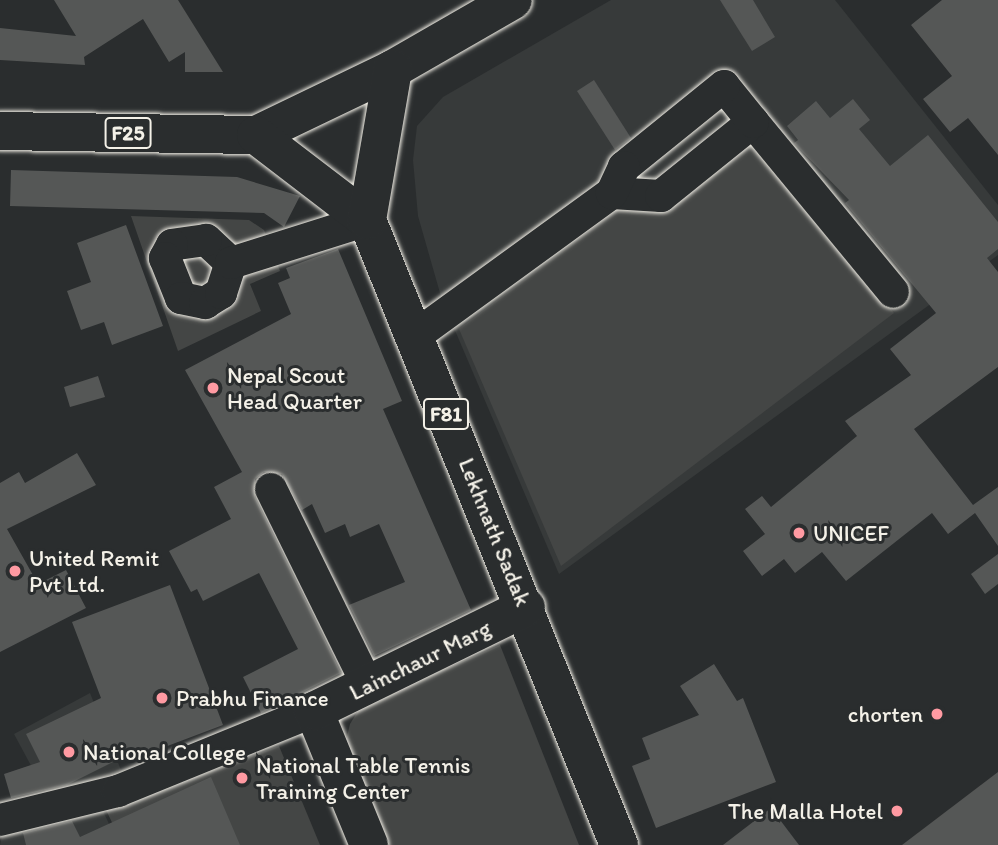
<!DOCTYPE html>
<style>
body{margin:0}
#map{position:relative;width:998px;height:845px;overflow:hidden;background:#2a2d2e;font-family:Itim,sans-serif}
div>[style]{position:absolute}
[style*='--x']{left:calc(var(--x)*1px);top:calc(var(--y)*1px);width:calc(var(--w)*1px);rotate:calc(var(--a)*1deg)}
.built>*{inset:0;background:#373a3a}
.green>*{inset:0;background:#444645}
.building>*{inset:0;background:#555756}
.roads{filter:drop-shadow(0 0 2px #f4f1e8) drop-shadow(0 0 2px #f4f1e8)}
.minor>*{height:32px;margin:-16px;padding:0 16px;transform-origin:16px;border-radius:16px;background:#2a2d2e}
.major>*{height:38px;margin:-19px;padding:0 19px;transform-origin:19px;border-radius:19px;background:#2a2d2e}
.dots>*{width:19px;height:19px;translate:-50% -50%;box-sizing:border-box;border:4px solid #2a2d2e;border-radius:50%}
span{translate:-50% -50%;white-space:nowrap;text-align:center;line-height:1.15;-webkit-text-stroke:6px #2a2d2e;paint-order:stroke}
.shield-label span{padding:2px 5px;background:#2a2d2e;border:2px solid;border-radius:5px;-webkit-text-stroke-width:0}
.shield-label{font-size:21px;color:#f4f1e8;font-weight:700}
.poi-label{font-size:23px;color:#f4f1e8}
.left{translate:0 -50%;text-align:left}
.right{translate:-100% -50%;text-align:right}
.street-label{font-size:23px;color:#f4f1e8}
</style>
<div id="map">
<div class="built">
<div style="clip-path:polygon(611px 0,835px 0,998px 205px,998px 255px,559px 574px,442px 300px,418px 216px,413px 160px,417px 126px,443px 97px)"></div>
<div style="clip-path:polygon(90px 693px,121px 770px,49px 799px,14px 734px)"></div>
<div style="clip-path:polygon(102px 809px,119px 845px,0 845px,4px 827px)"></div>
</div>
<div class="green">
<div style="clip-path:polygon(749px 133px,894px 313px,561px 566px,459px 329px,624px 205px)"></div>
<div style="clip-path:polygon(131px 216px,249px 220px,264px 230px,280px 271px,250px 284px,261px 311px,178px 351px)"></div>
<div style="clip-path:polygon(500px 645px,579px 845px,387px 845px,343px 753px,350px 724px,361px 706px)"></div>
<div style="clip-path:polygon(279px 746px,320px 845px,123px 845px,106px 810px)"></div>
</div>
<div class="building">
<div style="clip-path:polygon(54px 0,178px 0,223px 72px,185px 72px,185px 52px,169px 62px,143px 19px,84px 57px,85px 65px,0 60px,0 28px,76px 36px)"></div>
<div style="clip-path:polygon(720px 0,753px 0,775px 37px,752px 51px)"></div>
<div style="clip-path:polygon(942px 0,998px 0,998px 155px,968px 118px,950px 132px,923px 99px,952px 76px,911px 25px)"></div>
<div style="clip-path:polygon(594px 80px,631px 138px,615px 150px,577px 91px)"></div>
<div style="clip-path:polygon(853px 99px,870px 120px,859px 129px,890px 166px,928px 135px,998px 222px,998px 249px,987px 258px,998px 272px,998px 367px,914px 429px,973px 505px,998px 487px,998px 546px,975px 513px,948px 534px,932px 513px,846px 581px,822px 552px,795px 573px,784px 559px,762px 576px,743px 551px,765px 534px,745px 509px,762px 496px,771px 507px,857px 436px,845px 421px,911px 375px,890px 349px,936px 313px,845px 203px,849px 200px,794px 143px,798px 140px,787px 126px,816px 101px,830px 118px)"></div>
<div style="clip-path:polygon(11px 170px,237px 177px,300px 196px,284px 227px,264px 213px,10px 206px)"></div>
<div style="clip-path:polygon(126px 225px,163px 326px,112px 345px,104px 322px,81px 330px,67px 291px,91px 282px,77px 243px)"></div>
<div style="clip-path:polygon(338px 249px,402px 401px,383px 409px,471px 610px,374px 656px,349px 605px,405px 582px,379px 524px,350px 537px,345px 524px,325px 533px,312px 504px,302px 510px,282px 474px,264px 472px,255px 479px,255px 497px,341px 673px,261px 713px,243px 677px,298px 649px,259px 573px,203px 601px,197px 589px,191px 592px,169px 551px,231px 519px,214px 487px,242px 472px,185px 370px,291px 314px,278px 283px,290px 278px,286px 268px)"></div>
<div style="clip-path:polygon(98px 376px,105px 397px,70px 407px,64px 387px)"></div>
<div style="clip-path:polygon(77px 453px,96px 485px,7px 529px,38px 584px,66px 570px,86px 608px,0 652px,0 483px,19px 472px,25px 483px)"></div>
<div style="clip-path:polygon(998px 554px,998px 584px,985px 594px,971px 574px)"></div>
<div style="clip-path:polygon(170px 585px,223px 725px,133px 759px,131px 753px,67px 785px,11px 798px,4px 774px,40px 762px,26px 734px,101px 698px,72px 622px)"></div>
<div style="clip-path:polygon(714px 664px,737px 701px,743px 698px,776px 782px,656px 828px,632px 766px,650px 759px,642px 738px,699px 715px,680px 686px)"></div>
<div style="clip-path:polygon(998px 772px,998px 845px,902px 845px)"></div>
<div style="clip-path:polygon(211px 777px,240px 845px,26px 845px,23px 833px,72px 821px,80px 837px)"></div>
<div style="clip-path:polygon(771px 808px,799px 845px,723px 845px)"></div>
</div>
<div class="roads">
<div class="minor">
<div style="--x:753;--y:122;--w:220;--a:50.5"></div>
<div style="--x:231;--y:263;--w:34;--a:-137"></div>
<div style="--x:206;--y:240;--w:34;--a:172"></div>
<div style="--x:172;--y:245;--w:15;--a:118"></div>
<div style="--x:165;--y:258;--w:43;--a:68.2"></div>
<div style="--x:181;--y:298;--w:25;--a:12"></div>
<div style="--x:205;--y:303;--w:19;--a:-32"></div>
<div style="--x:221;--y:293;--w:32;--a:-72"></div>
<div style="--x:231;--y:263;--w:143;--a:-17.5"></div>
<div style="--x:415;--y:336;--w:243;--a:-36"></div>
<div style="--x:612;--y:193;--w:49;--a:3.5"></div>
<div style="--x:661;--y:196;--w:118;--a:-38.8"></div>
<div style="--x:753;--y:122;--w:46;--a:-128.9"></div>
<div style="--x:724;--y:86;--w:129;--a:141"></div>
<div style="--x:624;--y:167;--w:29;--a:115"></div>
<div style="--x:271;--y:489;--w:220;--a:63.8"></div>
<div style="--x:0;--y:820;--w:122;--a:-13.8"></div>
<div style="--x:118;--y:791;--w:212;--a:-22.2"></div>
</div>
<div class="major">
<div style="--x:0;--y:131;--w:256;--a:0.9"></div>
<div style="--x:256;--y:135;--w:152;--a:-25.7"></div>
<div style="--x:393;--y:69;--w:138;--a:-29.9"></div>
<div style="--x:256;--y:135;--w:140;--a:37.4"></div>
<div style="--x:367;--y:220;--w:674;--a:68.04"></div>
<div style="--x:367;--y:220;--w:153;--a:-80.2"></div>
<div style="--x:369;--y:845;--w:145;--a:-112.3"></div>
<div style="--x:314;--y:711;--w:236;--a:-26.1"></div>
</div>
</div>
<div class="dots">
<div style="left:213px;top:388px;background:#ff9aa2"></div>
<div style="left:799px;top:533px;background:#ff9aa2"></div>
<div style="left:15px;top:571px;background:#ff9aa2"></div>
<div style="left:162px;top:698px;background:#ff9aa2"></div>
<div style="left:937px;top:714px;background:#ff9aa2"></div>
<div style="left:69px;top:752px;background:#ff9aa2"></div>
<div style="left:242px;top:778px;background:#ff9aa2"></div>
<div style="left:897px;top:811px;background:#ff9aa2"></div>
</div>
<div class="shield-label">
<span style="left:128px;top:133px">F25</span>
<span style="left:446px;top:414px">F81</span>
</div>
<div class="poi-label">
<span class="left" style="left:227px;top:388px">Nepal Scout<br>Head Quarter</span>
<span class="left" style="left:813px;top:533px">UNICEF</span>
<span class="left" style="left:29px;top:571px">United Remit<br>Pvt Ltd.</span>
<span class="left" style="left:176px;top:698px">Prabhu Finance</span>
<span class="right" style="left:923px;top:714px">chorten</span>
<span class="left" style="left:83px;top:752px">National College</span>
<span class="left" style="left:256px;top:778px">National Table Tennis<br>Training Center</span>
<span class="right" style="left:883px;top:811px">The Malla Hotel</span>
</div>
<div class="street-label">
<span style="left:495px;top:532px;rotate:68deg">Lekhnath Sadak</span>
<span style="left:420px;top:660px;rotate:-26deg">Lainchaur Marg</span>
</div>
</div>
